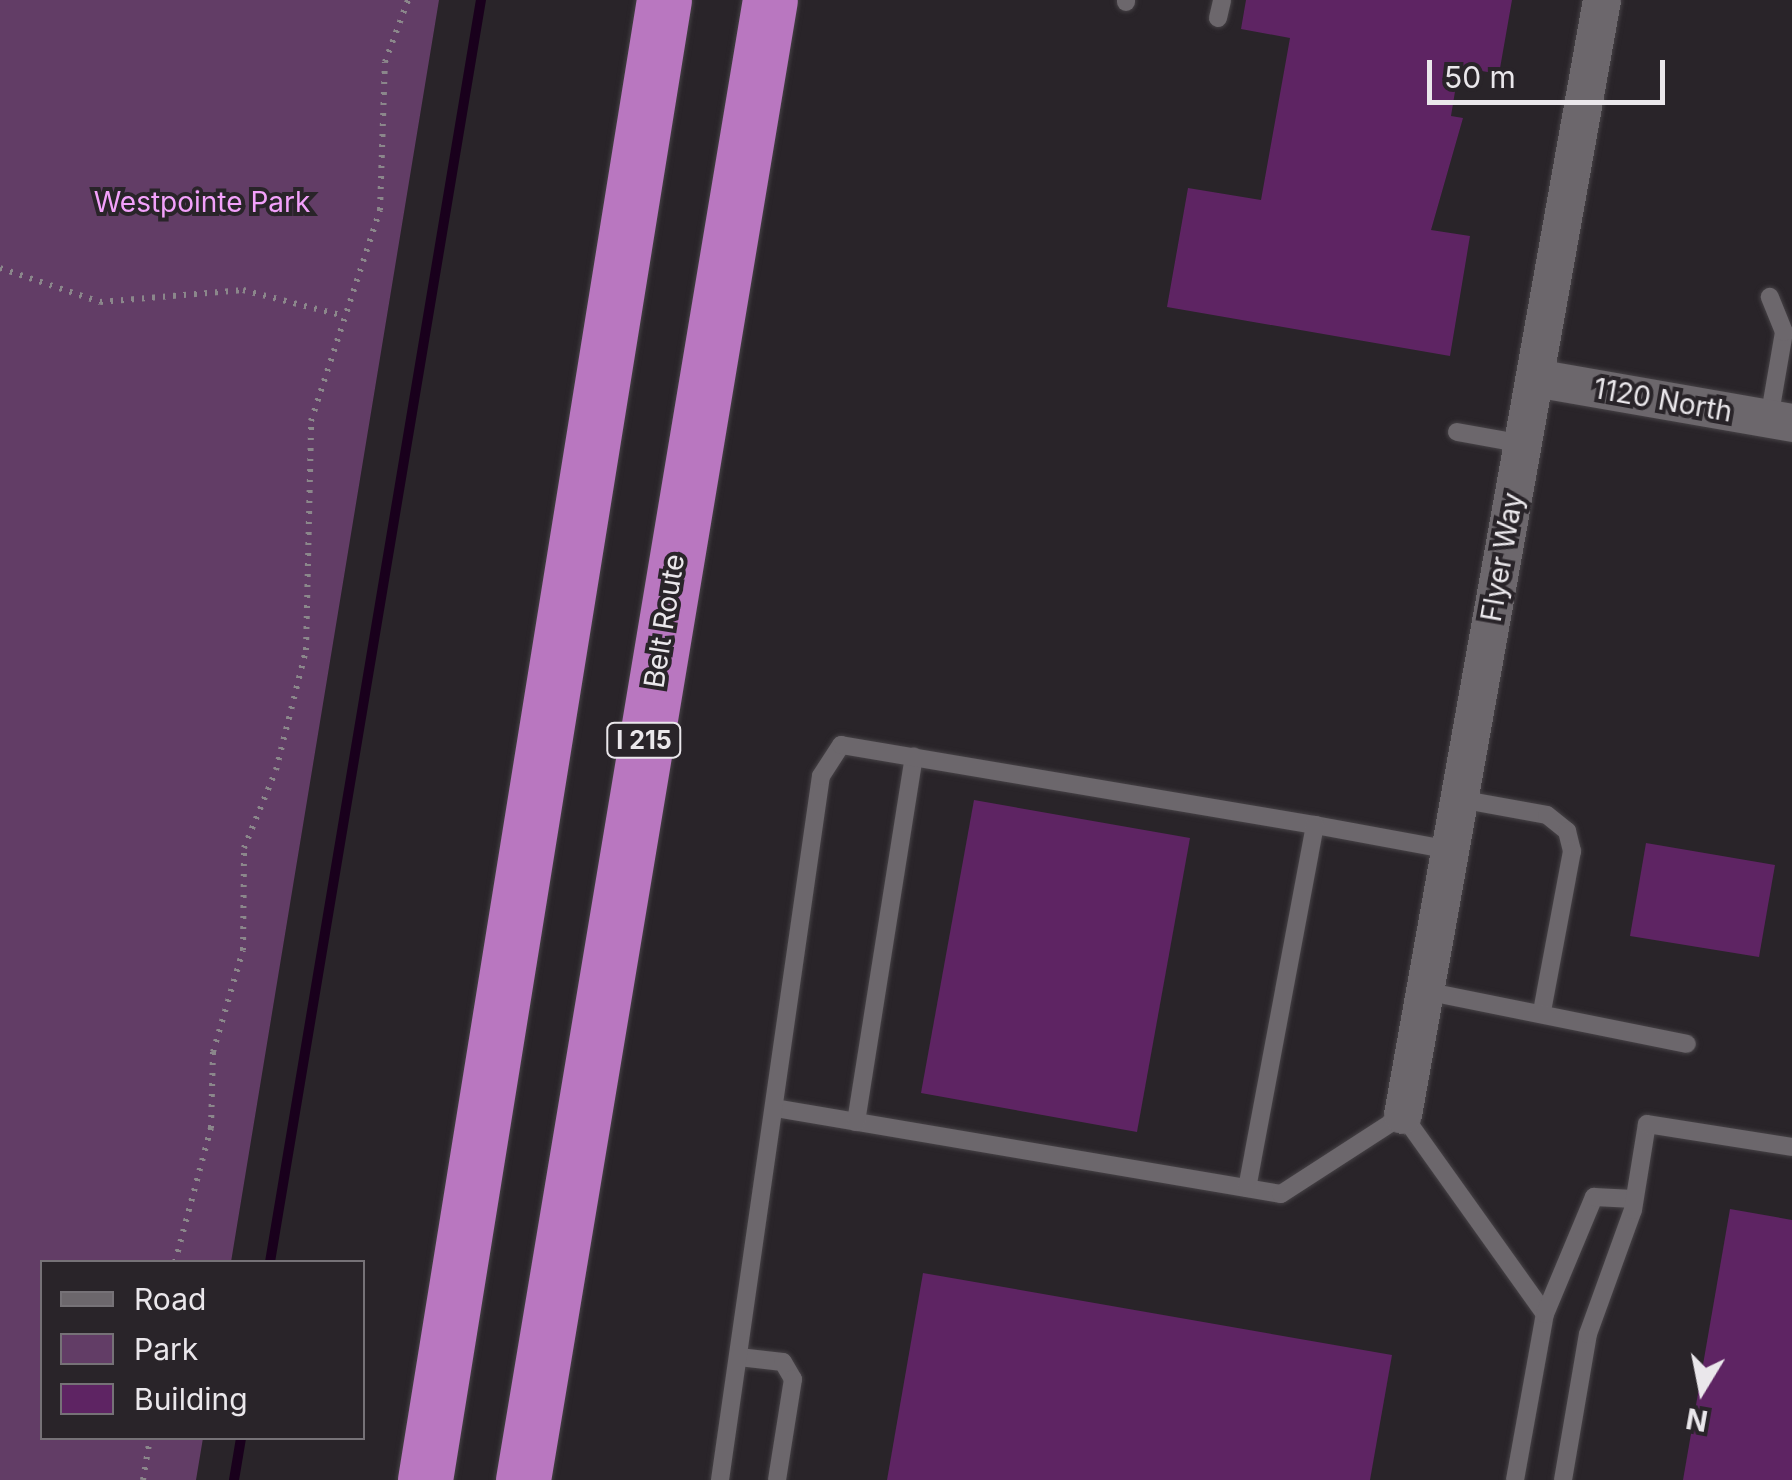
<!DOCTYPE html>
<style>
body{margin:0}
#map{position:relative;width:1792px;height:1480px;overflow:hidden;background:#292429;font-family:Inter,sans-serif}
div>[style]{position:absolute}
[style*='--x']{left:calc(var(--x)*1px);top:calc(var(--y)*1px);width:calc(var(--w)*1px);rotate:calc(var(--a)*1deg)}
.green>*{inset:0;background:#623d66}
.stream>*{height:10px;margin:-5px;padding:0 5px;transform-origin:5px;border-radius:5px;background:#19001c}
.building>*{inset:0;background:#5e2463}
.path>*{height:6px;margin-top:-3px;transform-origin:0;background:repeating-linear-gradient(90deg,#8b878b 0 2.5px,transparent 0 10.5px)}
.roads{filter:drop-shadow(0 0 2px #464246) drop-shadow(0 0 2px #464246)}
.lane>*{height:18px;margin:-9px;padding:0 9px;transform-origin:9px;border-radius:9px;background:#6c676c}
.street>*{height:38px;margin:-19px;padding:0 19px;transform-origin:19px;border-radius:19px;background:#6c676c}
.highway>*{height:55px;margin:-27.5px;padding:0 27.5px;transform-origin:27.5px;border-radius:27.5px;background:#b977c0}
span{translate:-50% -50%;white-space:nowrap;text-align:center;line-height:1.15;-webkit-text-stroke:8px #292429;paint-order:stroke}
.shield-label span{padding:2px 8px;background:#292429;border:2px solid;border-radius:8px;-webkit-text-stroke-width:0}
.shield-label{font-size:25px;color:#eae7eb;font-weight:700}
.park-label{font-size:28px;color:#f3a1fb}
.street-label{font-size:28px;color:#eae7eb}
.legend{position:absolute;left:40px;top:1260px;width:325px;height:180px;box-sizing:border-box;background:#292429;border:2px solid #767277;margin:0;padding:12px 18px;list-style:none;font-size:30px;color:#eae7eb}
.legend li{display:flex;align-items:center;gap:20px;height:50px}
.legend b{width:50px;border:2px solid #767277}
.north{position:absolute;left:1652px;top:1340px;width:100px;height:100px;-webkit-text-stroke:8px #292429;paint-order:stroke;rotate:190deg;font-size:28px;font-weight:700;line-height:40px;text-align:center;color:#eae7eb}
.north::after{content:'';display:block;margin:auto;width:35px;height:45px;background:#eae7eb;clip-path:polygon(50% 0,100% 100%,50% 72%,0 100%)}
.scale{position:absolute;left:1427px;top:60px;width:238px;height:45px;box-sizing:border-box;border:5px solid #eae7eb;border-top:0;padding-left:12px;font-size:30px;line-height:35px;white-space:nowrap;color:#eae7eb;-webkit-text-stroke:8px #292429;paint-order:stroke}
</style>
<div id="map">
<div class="green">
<div style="clip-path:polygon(0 0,439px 0,231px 1262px,42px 1262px,42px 1438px,203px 1438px,196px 1480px,0 1480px)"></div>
</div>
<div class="stream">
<div style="--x:270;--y:1262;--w:1280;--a:-80.51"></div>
<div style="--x:234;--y:1480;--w:43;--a:-80.5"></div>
</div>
<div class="building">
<div style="clip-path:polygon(1246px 0,1512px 0,1499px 74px,1459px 67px,1451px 116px,1463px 118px,1431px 230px,1470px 236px,1450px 356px,1167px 307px,1188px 188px,1261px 200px,1290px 38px,1241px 29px)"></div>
<div style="clip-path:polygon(974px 800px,1190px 838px,1137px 1132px,921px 1093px)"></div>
<div style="clip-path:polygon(1646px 843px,1775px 865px,1759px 957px,1630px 936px)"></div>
<div style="clip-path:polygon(1730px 1209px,1792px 1220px,1792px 1480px,1683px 1480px)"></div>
<div style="clip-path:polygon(923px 1273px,1392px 1355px,1370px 1480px,887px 1480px)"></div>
</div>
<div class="path">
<div style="--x:0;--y:268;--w:106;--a:18.8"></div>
<div style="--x:100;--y:302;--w:144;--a:-4.8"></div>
<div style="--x:243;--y:290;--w:104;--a:14.4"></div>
<div style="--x:175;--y:1262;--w:139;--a:-75"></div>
<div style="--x:211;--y:1128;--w:76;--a:-88.5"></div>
<div style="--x:213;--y:1052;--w:106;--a:-73.6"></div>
<div style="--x:243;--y:950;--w:102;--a:-89.4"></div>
<div style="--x:244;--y:848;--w:84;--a:-67.7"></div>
<div style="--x:276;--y:770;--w:124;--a:-76"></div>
<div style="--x:306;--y:650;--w:229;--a:-88.7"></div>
<div style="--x:311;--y:421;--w:222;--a:-71.9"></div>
<div style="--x:380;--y:210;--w:148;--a:-88.1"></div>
<div style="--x:385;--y:62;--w:66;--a:-69.6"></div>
<div style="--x:143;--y:1480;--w:43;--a:-80.5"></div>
</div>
<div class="roads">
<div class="lane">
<div style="--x:1126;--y:2;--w:2;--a:-90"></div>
<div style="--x:1218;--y:18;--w:18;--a:-77"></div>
<div style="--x:1769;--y:419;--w:88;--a:-80.2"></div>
<div style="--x:1784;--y:332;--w:38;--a:-112"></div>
<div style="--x:1457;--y:432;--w:67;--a:10.3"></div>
<div style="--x:1459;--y:799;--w:89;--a:10.3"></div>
<div style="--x:1547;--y:815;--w:26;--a:39"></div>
<div style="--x:1567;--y:831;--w:21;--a:76"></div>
<div style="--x:1572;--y:851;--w:164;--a:100.6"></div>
<div style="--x:1315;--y:825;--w:137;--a:10.5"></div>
<div style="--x:1425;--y:991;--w:267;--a:11.4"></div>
<div style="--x:775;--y:1108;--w:513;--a:9.65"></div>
<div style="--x:1281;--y:1194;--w:145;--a:-32.9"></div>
<div style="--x:1403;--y:1115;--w:244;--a:54.5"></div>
<div style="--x:856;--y:1122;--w:370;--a:-81"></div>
<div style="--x:739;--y:1357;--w:44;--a:6.5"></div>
<div style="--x:783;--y:1362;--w:20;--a:60"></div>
<div style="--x:793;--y:1379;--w:102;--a:99"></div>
<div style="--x:720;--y:1480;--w:711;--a:-81.84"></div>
<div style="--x:821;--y:776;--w:37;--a:-57"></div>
<div style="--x:841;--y:745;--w:481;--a:9.6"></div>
<div style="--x:1315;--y:825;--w:369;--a:100.6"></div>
<div style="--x:1515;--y:1480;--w:169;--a:-79.8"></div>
<div style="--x:1545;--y:1314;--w:127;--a:-67.3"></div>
<div style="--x:1594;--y:1197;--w:40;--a:2.9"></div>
<div style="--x:1563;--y:1480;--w:148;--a:-80.3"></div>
<div style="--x:1588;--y:1334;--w:132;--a:-70.1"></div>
<div style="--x:1633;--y:1210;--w:87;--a:-80.8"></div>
<div style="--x:1647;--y:1124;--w:147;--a:9"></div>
</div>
<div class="street">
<div style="--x:1535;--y:378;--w:261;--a:9.9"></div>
<div style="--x:1403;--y:1115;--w:1133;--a:-79.88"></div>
</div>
<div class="highway">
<div style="--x:425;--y:1480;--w:1499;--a:-80.83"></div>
<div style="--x:523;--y:1480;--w:1500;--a:-80.53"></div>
</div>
</div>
<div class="shield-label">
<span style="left:644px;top:740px">I 215</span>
</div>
<div class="park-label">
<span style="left:202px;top:202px">Westpointe Park</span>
</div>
<div class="street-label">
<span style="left:1663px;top:400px;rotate:10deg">1120 North</span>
<span style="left:1502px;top:557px;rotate:-80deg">Flyer Way</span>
<span style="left:664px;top:621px;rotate:-81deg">Belt Route</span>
</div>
<ul class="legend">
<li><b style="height:12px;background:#6c676c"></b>Road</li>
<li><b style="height:28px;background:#623d66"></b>Park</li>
<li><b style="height:28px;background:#5e2463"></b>Building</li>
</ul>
<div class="north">N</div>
<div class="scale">50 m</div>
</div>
